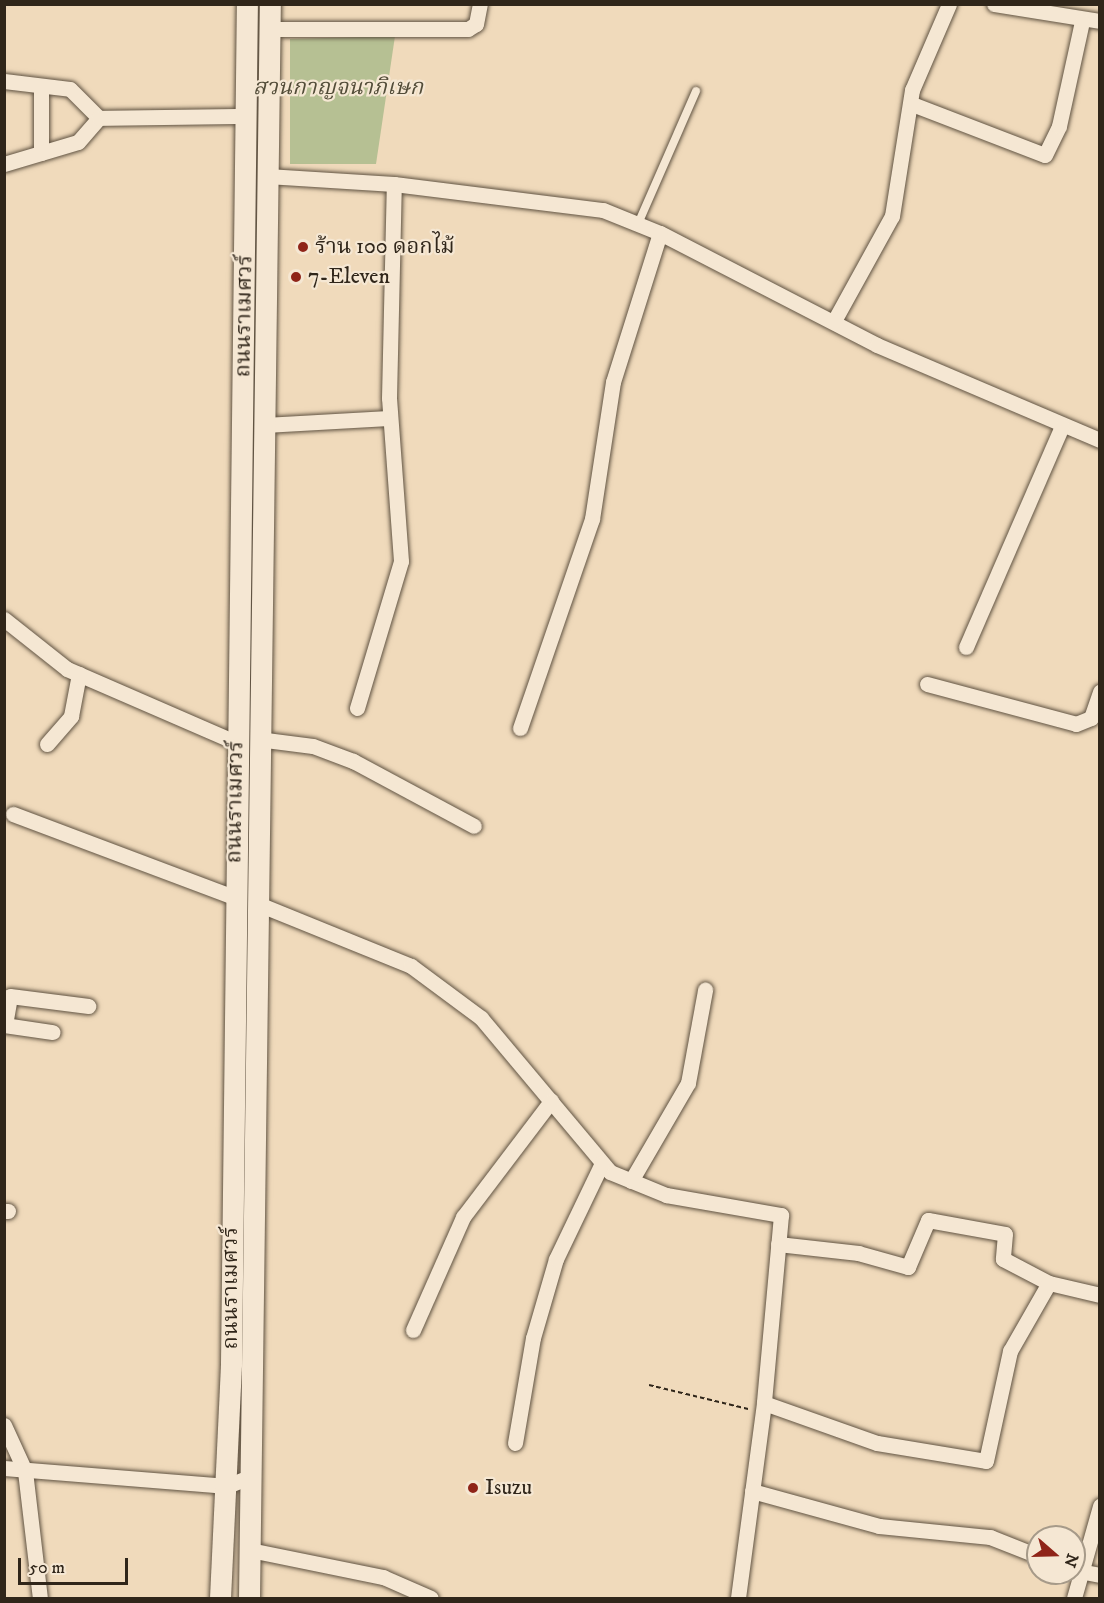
<!DOCTYPE html>
<meta charset="utf-8">
<style>
body{margin:0}
#map{position:relative;width:1104px;height:1603px;overflow:hidden;background:#f0dabb;font-family:"IM FELL DW Pica","Noto Serif Thai",serif}
div>[style]{position:absolute}
[style*='--x']{left:calc(var(--x)*1px);top:calc(var(--y)*1px);width:calc(var(--w)*1px);rotate:calc(var(--a)*1deg)}
.green>*{inset:0;background:#b6c093}
.path>*{height:2px;margin-top:-1px;transform-origin:0;background:repeating-linear-gradient(90deg,#30261a 0 4.5px,transparent 0 7.5px)}
.roads{filter:drop-shadow(0 0 2px #605342) drop-shadow(0 0 2px #605342)}
.service>*{height:8px;margin:-4px;padding:0 4px;transform-origin:4px;border-radius:4px;background:#f5e7d3}
.minor>*{height:15px;margin:-7.5px;padding:0 7.5px;transform-origin:7.5px;border-radius:7.5px;background:#f5e7d3}
.secondary>*{height:21px;margin:-10.5px;padding:0 10.5px;transform-origin:10.5px;border-radius:10.5px;background:#f5e7d3}
.dots>*{width:16px;height:16px;translate:-50% -50%;box-sizing:border-box;border:3px solid #f5e7d3;border-radius:50%}
span{translate:-50% -50%;white-space:nowrap;text-align:center;line-height:1.15;-webkit-text-stroke:4.5px #f5e7d3;paint-order:stroke}
.park-label{font-size:22px;color:#524c38;font-style:italic}
.poi-label{font-size:22px;color:#30261a}
.left{translate:0 -50%;text-align:left}
.street-label{font-size:22px;color:#30261a}
.frame{position:absolute;inset:0;border:6px solid #30261a;pointer-events:none}
.north{position:absolute;left:1026px;top:1525px;width:60px;height:60px;box-sizing:border-box;background:#f5e7d3;border:2px solid #a69a89;border-radius:50%;rotate:110deg;font-size:16px;font-weight:700;line-height:24px;text-align:center;color:#30261a}
.north::after{content:'';display:block;margin:auto;width:21px;height:27px;background:#8f2418;clip-path:polygon(50% 0,100% 100%,50% 72%,0 100%)}
.scale{position:absolute;left:18px;top:1558px;width:110px;height:27px;box-sizing:border-box;border:3px solid #30261a;border-top:0;padding-left:8px;font-size:18px;line-height:21px;white-space:nowrap;color:#30261a;-webkit-text-stroke:4px #f5e7d3;paint-order:stroke}
</style>
<div id="map">
<div class="green">
<div style="clip-path:polygon(395px 36px,376px 164px,290px 164px,290px 39px)"></div>
</div>
<div class="path">
<div style="--x:649;--y:1385;--w:102;--a:13.6"></div>
</div>
<div class="roads">
<div class="service">
<div style="--x:638;--y:224;--w:145;--a:-66.4"></div>
</div>
<div class="minor">
<div style="--x:994;--y:4;--w:107;--a:9.1"></div>
<div style="--x:269;--y:29;--w:199;--a:0"></div>
<div style="--x:468;--y:29;--w:9;--a:-32"></div>
<div style="--x:476;--y:24;--w:20;--a:-79"></div>
<div style="--x:4;--y:81;--w:66;--a:6.9"></div>
<div style="--x:70;--y:89;--w:41;--a:45"></div>
<div style="--x:912;--y:104;--w:142;--a:21"></div>
<div style="--x:1045;--y:155;--w:32;--a:-64"></div>
<div style="--x:1059;--y:126;--w:107;--a:-77.6"></div>
<div style="--x:41;--y:153;--w:66;--a:-90"></div>
<div style="--x:4;--y:164;--w:77;--a:-16.6"></div>
<div style="--x:78;--y:142;--w:32;--a:-49"></div>
<div style="--x:99;--y:118;--w:148;--a:-0.8"></div>
<div style="--x:267;--y:176;--w:127;--a:3.6"></div>
<div style="--x:394;--y:184;--w:211;--a:7.1"></div>
<div style="--x:603;--y:210;--w:61;--a:22"></div>
<div style="--x:660;--y:233;--w:244;--a:27.3"></div>
<div style="--x:877;--y:345;--w:242;--a:23.1"></div>
<div style="--x:834;--y:321;--w:120;--a:-61.1"></div>
<div style="--x:892;--y:216;--w:128;--a:-81"></div>
<div style="--x:912;--y:90;--w:94;--a:-66.7"></div>
<div style="--x:263;--y:425;--w:127;--a:-3.2"></div>
<div style="--x:4;--y:619;--w:80;--a:38.4"></div>
<div style="--x:67;--y:669;--w:183;--a:23.5"></div>
<div style="--x:966;--y:647;--w:241;--a:-66.5"></div>
<div style="--x:927;--y:684;--w:154;--a:15"></div>
<div style="--x:1076;--y:724;--w:16;--a:-22"></div>
<div style="--x:1091;--y:718;--w:28;--a:-71"></div>
<div style="--x:357;--y:708;--w:153;--a:-73.3"></div>
<div style="--x:401;--y:561;--w:163;--a:-94.2"></div>
<div style="--x:389;--y:398;--w:214;--a:-88.7"></div>
<div style="--x:520;--y:728;--w:221;--a:-71"></div>
<div style="--x:592;--y:519;--w:139;--a:-81.3"></div>
<div style="--x:613;--y:382;--w:156;--a:-72.5"></div>
<div style="--x:258;--y:739;--w:55;--a:7.3"></div>
<div style="--x:313;--y:746;--w:43;--a:20.6"></div>
<div style="--x:353;--y:761;--w:137;--a:28.2"></div>
<div style="--x:47;--y:744;--w:37;--a:-49"></div>
<div style="--x:71;--y:716;--w:43;--a:-79.2"></div>
<div style="--x:13;--y:814;--w:236;--a:20.6"></div>
<div style="--x:256;--y:903;--w:167;--a:22.1"></div>
<div style="--x:411;--y:966;--w:87;--a:36.6"></div>
<div style="--x:481;--y:1018;--w:201;--a:50"></div>
<div style="--x:610;--y:1172;--w:61;--a:22.3"></div>
<div style="--x:666;--y:1195;--w:117;--a:9.9"></div>
<div style="--x:781;--y:1215;--w:189;--a:95.2"></div>
<div style="--x:764;--y:1403;--w:197;--a:97.6"></div>
<div style="--x:4;--y:1025;--w:49;--a:8.3"></div>
<div style="--x:5;--y:1025;--w:29;--a:-80"></div>
<div style="--x:10;--y:996;--w:79;--a:7.3"></div>
<div style="--x:631;--y:1181;--w:113;--a:-59.8"></div>
<div style="--x:688;--y:1083;--w:95;--a:-79.6"></div>
<div style="--x:4;--y:1211;--w:4;--a:0"></div>
<div style="--x:778;--y:1244;--w:81;--a:6.4"></div>
<div style="--x:858;--y:1253;--w:52;--a:15.6"></div>
<div style="--x:908;--y:1267;--w:51;--a:-66.9"></div>
<div style="--x:928;--y:1220;--w:78;--a:10.3"></div>
<div style="--x:1005;--y:1234;--w:25;--a:95"></div>
<div style="--x:1003;--y:1259;--w:52;--a:27.6"></div>
<div style="--x:1049;--y:1283;--w:52;--a:13.2"></div>
<div style="--x:413;--y:1330;--w:124;--a:-66.1"></div>
<div style="--x:463;--y:1217;--w:146;--a:-52.8"></div>
<div style="--x:764;--y:1403;--w:120;--a:19.5"></div>
<div style="--x:877;--y:1443;--w:110;--a:9.4"></div>
<div style="--x:986;--y:1461;--w:113;--a:-77.7"></div>
<div style="--x:1010;--y:1351;--w:78;--a:-60.2"></div>
<div style="--x:4;--y:1425;--w:51;--a:65.5"></div>
<div style="--x:25;--y:1471;--w:128;--a:83.3"></div>
<div style="--x:515;--y:1443;--w:107;--a:-80.3"></div>
<div style="--x:533;--y:1338;--w:82;--a:-73.8"></div>
<div style="--x:556;--y:1259;--w:106;--a:-64.4"></div>
<div style="--x:4;--y:1468;--w:224;--a:4.6"></div>
<div style="--x:227;--y:1486;--w:24;--a:-22"></div>
<div style="--x:752;--y:1491;--w:132;--a:15.4"></div>
<div style="--x:879;--y:1526;--w:112;--a:5.7"></div>
<div style="--x:990;--y:1537;--w:52;--a:21.6"></div>
<div style="--x:250;--y:1550;--w:136;--a:11.5"></div>
<div style="--x:383;--y:1577;--w:52;--a:23.6"></div>
<div style="--x:1074;--y:1570;--w:26;--a:11"></div>
<div style="--x:1074;--y:1598;--w:96;--a:-74.2"></div>
</div>
<div class="secondary">
<div style="--x:220;--y:1598;--w:235;--a:-87.3"></div>
<div style="--x:231;--y:1363;--w:1359;--a:-89.33"></div>
<div style="--x:249;--y:1598;--w:1594;--a:-89.25"></div>
</div>
</div>
<div class="dots">
<div style="left:303px;top:247px;background:#8f2418"></div>
<div style="left:296px;top:277px;background:#8f2418"></div>
<div style="left:473px;top:1488px;background:#8f2418"></div>
</div>
<div class="park-label">
<span style="left:338px;top:88px">สวนกาญจนาภิเษก</span>
</div>
<div class="poi-label">
<span class="left" style="left:315px;top:247px">ร้าน 100 ดอกไม้</span>
<span class="left" style="left:308px;top:277px">7-Eleven</span>
<span class="left" style="left:485px;top:1488px">Isuzu</span>
</div>
<div class="street-label">
<span style="left:244px;top:316px;rotate:-89deg">ถนนราเมศวร์</span>
<span style="left:235px;top:802px;rotate:-89deg">ถนนราเมศวร์</span>
<span style="left:231px;top:1288px;rotate:-90deg">ถนนราเมศวร์</span>
</div>
<div class="frame"></div>
<div class="north">N</div>
<div class="scale">50 m</div>
</div>
